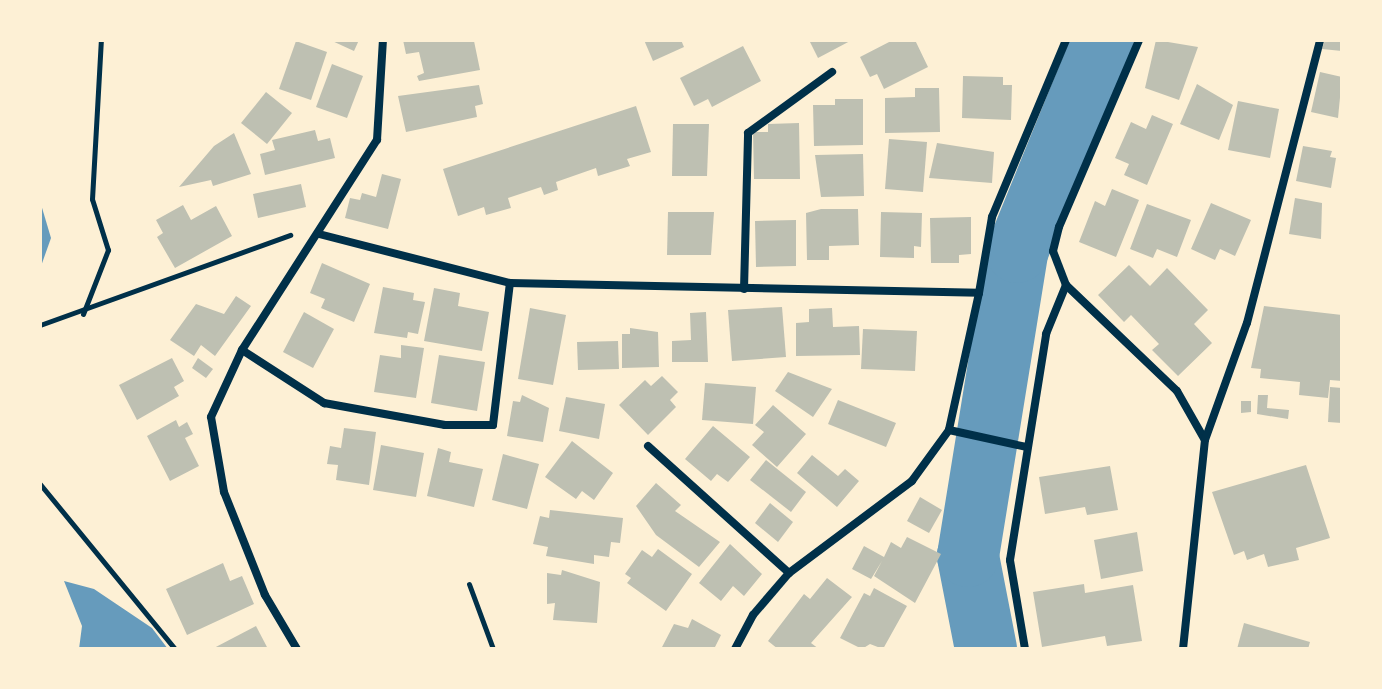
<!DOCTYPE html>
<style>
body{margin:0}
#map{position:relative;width:1382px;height:689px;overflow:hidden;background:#fdf0d5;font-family:Rubik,sans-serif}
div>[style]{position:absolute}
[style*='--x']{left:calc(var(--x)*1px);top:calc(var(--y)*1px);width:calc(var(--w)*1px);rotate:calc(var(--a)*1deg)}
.water>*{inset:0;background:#669bbc}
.river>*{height:62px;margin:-31px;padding:0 31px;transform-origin:31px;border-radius:31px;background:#669bbc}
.building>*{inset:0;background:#bec0b2}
.path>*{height:5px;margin:-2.5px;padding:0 2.5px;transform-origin:2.5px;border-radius:2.5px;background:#003049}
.minor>*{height:8px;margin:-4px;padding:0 4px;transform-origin:4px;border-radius:4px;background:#003049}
span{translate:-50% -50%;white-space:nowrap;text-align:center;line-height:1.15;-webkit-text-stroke:8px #fdf0d5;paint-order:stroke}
.frame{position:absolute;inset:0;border:42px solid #fdf0d5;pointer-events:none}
</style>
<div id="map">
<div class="water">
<div style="clip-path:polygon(40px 201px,51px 238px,40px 269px)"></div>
<div style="clip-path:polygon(64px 581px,94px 589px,152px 628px,168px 649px,79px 649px,82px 626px)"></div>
</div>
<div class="river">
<div style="--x:986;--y:649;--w:95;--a:-101"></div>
<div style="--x:968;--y:556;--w:308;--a:-80.8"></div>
<div style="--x:1017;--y:252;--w:229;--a:-67.9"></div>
</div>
<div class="building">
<div style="clip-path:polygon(330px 40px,359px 40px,354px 51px)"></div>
<div style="clip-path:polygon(403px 40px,474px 41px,480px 70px,419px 81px,417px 76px,424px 73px,419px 52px,406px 54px)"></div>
<div style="clip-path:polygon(644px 40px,681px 40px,684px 47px,653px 61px)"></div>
<div style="clip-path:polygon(809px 40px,852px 40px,818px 58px)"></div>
<div style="clip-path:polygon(893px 40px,915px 40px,928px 67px,884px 89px,877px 74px,870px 77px,860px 57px)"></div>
<div style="clip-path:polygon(1156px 40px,1198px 47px,1179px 100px,1145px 88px)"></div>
<div style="clip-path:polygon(1325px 40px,1342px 40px,1342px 51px,1322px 49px)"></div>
<div style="clip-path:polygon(296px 41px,327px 52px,311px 100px,279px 89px)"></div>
<div style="clip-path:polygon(743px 46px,761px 81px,712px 107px,708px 99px,694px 106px,680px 78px)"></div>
<div style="clip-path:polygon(332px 64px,363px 76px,347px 118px,316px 107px)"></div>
<div style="clip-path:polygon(1320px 72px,1342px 77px,1338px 118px,1311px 112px)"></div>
<div style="clip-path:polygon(963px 76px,1003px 77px,1003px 85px,1012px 85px,1011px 120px,962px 118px)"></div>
<div style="clip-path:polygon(1197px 84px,1233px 105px,1219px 140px,1180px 124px)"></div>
<div style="clip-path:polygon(479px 85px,483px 104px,475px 106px,477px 117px,406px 132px,398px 96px)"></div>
<div style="clip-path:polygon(915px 88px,939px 88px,940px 132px,885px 133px,885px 98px,915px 97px)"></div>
<div style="clip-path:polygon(266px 92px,292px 113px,267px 144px,241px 123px)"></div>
<div style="clip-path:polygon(835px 99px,863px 99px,863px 145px,814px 146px,813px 105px,835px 105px)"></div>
<div style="clip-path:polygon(1238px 101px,1279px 109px,1270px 158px,1228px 150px)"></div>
<div style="clip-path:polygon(636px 106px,651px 152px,627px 159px,630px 166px,598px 176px,596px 168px,556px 182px,558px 190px,544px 195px,541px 187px,508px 198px,511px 208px,486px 215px,484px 207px,458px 216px,443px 169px)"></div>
<div style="clip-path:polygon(1152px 115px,1173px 124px,1147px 185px,1124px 175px,1129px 164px,1115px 158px,1131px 122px,1146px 129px)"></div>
<div style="clip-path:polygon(799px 123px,800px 179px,754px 179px,753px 132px,768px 132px,768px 124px)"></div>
<div style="clip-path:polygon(673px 124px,709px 124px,707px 176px,672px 176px)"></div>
<div style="clip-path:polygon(315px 130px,318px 141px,330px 138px,335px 158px,265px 175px,260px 154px,275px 150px,272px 140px)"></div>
<div style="clip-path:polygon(234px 133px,251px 174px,213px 186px,211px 180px,179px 187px,214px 146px)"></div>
<div style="clip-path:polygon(889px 139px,927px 142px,923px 192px,885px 189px)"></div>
<div style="clip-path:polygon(937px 143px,994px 152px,992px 183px,929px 178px)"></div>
<div style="clip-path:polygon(1303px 146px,1332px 151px,1330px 157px,1336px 158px,1331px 188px,1296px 181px)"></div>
<div style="clip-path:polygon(863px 154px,864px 196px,821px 197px,815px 155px)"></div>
<div style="clip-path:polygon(382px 174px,401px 179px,388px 229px,345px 218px,350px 198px,360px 200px,362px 193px,376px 197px)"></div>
<div style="clip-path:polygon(301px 184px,306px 207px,258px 218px,253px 194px)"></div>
<div style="clip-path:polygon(1112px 189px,1139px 200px,1116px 257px,1079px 242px,1095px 201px,1105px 206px)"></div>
<div style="clip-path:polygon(1295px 198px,1322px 203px,1321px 239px,1289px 234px)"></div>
<div style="clip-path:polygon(1211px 203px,1251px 220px,1235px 256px,1220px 249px,1215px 260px,1191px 249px)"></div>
<div style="clip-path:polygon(1147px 204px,1191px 220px,1177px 257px,1157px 249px,1153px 258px,1130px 249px)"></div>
<div style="clip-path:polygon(183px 205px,191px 220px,216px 206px,232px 236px,175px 268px,157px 237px,163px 233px,156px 220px)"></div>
<div style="clip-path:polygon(821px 209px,858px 209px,859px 245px,829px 246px,829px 260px,807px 260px,806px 213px)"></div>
<div style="clip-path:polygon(668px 212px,714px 212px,711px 255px,667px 255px)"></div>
<div style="clip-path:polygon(881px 212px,922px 213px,921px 247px,914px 246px,914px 258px,880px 257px)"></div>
<div style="clip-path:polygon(971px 217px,971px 254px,959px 255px,959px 263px,931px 263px,930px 218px)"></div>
<div style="clip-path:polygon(796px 220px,796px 266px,756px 267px,755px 221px)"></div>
<div style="clip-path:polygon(322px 263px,370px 284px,354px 322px,321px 308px,325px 299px,310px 293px)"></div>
<div style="clip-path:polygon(1129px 265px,1150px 286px,1167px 268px,1208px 310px,1194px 324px,1212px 343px,1178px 376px,1152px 350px,1159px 344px,1131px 315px,1124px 322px,1098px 295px)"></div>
<div style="clip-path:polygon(383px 287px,414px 293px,413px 300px,425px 302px,418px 334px,408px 332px,407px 338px,374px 333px)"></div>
<div style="clip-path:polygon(434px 288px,460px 293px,458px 306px,489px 312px,482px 351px,424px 341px)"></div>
<div style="clip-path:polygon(236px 296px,251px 306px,215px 356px,201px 345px,194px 356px,170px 340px,196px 304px,224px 314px)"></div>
<div style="clip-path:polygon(1264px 306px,1342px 315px,1342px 381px,1330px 380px,1328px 398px,1299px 395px,1300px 382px,1260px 378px,1261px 369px,1251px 368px)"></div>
<div style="clip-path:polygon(782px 307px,786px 357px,732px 361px,728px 310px)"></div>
<div style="clip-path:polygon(530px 308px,566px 315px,553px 385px,518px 379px)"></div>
<div style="clip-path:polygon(832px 308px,833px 327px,859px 326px,860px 355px,796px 356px,796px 323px,809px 322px,809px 309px)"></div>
<div style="clip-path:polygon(304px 312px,334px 329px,313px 368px,283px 352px)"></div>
<div style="clip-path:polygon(706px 312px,708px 362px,672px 362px,672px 341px,691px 340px,690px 313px)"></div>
<div style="clip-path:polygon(630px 328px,658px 332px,659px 367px,622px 368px,622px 334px,630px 334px)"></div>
<div style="clip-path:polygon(863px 329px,917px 331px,915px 371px,861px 369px)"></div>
<div style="clip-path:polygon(618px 341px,619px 369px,578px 370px,577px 342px)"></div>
<div style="clip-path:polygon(401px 345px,424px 348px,416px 398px,374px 392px,380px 355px,401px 358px)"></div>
<div style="clip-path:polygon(439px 355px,485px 362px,477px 411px,431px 403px)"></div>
<div style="clip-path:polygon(172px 358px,184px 381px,174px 387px,179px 396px,137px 420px,119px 385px)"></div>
<div style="clip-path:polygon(198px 358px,213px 369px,206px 378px,192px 368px)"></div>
<div style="clip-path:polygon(788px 372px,832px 389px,813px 417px,775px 391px)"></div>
<div style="clip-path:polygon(662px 376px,678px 392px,670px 400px,676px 407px,648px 435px,619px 405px,645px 380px,651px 386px)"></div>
<div style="clip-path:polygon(705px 383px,756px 387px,753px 424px,702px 420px)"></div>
<div style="clip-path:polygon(1330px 387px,1342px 388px,1342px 423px,1328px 422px)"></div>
<div style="clip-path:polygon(522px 395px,549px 408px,543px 442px,507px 436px,513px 401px,520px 402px)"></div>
<div style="clip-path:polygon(1258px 395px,1268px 395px,1267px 408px,1289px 410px,1288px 419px,1257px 414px)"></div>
<div style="clip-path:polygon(566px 397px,605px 404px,599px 439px,559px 431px)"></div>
<div style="clip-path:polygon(838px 400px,896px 423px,886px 447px,828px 424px)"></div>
<div style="clip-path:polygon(1241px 401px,1251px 401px,1251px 412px,1241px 413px)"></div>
<div style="clip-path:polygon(773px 405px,806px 434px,777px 467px,752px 445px,764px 432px,755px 425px)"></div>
<div style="clip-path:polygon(176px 420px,179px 427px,187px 422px,193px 434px,185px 438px,199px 466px,170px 481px,147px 436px)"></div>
<div style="clip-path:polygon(713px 426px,750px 457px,728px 482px,717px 474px,711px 481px,685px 459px)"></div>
<div style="clip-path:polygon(344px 428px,376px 432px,369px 485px,336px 480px,338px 465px,327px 464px,330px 446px,341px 448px)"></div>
<div style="clip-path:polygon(572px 441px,613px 473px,594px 500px,582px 491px,576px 499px,545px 477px)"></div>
<div style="clip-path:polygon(381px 445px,424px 453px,416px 497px,373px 490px)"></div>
<div style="clip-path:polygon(438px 448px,451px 452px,449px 462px,483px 469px,474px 507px,427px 496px)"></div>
<div style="clip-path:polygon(503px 454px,539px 464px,527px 509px,492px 500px)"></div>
<div style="clip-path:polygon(812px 455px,838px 476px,845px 469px,859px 481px,837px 507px,797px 473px)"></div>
<div style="clip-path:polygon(766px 460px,806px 492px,791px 512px,750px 480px)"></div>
<div style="clip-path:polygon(1306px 465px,1330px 538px,1296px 548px,1299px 560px,1268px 567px,1264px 554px,1247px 560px,1244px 551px,1234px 555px,1212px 492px)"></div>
<div style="clip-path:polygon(1110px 466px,1118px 510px,1087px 515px,1085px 507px,1045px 514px,1039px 477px)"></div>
<div style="clip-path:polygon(656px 483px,681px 505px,675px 511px,720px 542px,699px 567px,656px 535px,636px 506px)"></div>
<div style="clip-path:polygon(920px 497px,942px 510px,929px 533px,907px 521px)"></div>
<div style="clip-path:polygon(770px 503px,793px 522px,778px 542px,755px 523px)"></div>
<div style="clip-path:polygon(550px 510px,623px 518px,620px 543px,611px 542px,609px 557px,594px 555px,594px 564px,546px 556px,548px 547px,533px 544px,540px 516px,549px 518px)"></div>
<div style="clip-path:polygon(1137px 532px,1143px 571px,1101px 579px,1094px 540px)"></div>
<div style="clip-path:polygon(907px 537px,941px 554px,915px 603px,874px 576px,882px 561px,871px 579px,852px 569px,864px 546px,884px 557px,891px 542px,901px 548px)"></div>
<div style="clip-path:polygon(730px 544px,762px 574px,744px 596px,733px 586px,721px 601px,699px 583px)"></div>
<div style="clip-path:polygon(658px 549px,692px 574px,666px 611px,627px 583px,631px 578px,625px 574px,642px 550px,652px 557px)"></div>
<div style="clip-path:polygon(223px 563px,230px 581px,242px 576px,254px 604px,187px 635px,166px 589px)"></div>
<div style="clip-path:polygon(562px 570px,600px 582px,597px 623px,553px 620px,555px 603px,547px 604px,547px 573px,561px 575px)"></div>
<div style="clip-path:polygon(827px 578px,852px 597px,811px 643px,819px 649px,778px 649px,768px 641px,804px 594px,810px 599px)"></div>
<div style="clip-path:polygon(1084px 584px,1085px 593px,1133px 585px,1142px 641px,1107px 646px,1105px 636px,1042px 647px,1033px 592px)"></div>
<div style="clip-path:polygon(874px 588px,907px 606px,883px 649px,870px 644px,862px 649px,840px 638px,864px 593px,870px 596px)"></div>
<div style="clip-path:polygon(692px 619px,721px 635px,714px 649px,661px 649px,674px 624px,688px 628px)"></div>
<div style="clip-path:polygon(1244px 623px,1310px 642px,1308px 649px,1237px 649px)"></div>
<div style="clip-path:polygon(256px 626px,268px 649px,212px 649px)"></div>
</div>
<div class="path">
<div style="--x:83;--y:314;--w:69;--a:-68.7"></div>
<div style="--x:108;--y:250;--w:53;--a:-107.4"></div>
<div style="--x:92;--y:199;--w:159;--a:-86.8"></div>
<div style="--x:40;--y:325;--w:266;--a:-19.8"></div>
<div style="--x:40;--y:484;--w:213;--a:50.7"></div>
<div style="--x:469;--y:584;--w:69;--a:69.7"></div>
</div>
<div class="minor">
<div style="--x:319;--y:234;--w:197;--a:14.4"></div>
<div style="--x:510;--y:283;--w:469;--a:1.2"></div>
<div style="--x:979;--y:293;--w:140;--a:102.4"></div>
<div style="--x:949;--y:430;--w:63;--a:126"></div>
<div style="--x:912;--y:481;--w:154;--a:143.2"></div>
<div style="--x:789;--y:573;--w:55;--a:130.6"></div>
<div style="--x:753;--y:615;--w:38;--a:118"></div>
<div style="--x:1066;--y:285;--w:36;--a:-111"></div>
<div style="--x:1053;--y:251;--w:25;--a:-76"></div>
<div style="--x:1059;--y:227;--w:203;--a:-66.8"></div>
<div style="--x:744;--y:289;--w:156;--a:-88.5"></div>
<div style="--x:748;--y:133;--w:104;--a:-36"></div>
<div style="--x:979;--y:293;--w:77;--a:-80.3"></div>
<div style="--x:992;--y:217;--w:192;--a:-67.3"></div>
<div style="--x:242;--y:350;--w:98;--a:32.9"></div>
<div style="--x:324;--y:403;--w:123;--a:10.3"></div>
<div style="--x:445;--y:425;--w:48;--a:0"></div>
<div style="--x:493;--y:425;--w:143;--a:-83.2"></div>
<div style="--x:949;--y:430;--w:79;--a:12.4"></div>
<div style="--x:648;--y:446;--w:190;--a:42"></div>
<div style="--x:297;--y:649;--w:63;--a:-120.7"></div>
<div style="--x:265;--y:595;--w:111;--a:-111.7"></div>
<div style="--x:224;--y:492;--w:76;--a:-99.8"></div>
<div style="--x:211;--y:417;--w:74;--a:-65.2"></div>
<div style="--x:242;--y:350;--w:250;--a:-57.3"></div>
<div style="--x:377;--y:140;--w:100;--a:-86.6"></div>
<div style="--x:1025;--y:649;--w:90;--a:-99.6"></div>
<div style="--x:1010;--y:560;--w:229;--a:-80.9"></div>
<div style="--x:1046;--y:334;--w:53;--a:-67.8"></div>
<div style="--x:1066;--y:285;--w:153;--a:43.7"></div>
<div style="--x:1177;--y:391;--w:56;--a:60.3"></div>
<div style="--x:1183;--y:649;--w:210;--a:-84"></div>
<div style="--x:1205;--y:440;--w:124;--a:-70.3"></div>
<div style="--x:1247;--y:323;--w:292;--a:-75.5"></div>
</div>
<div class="frame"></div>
</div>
